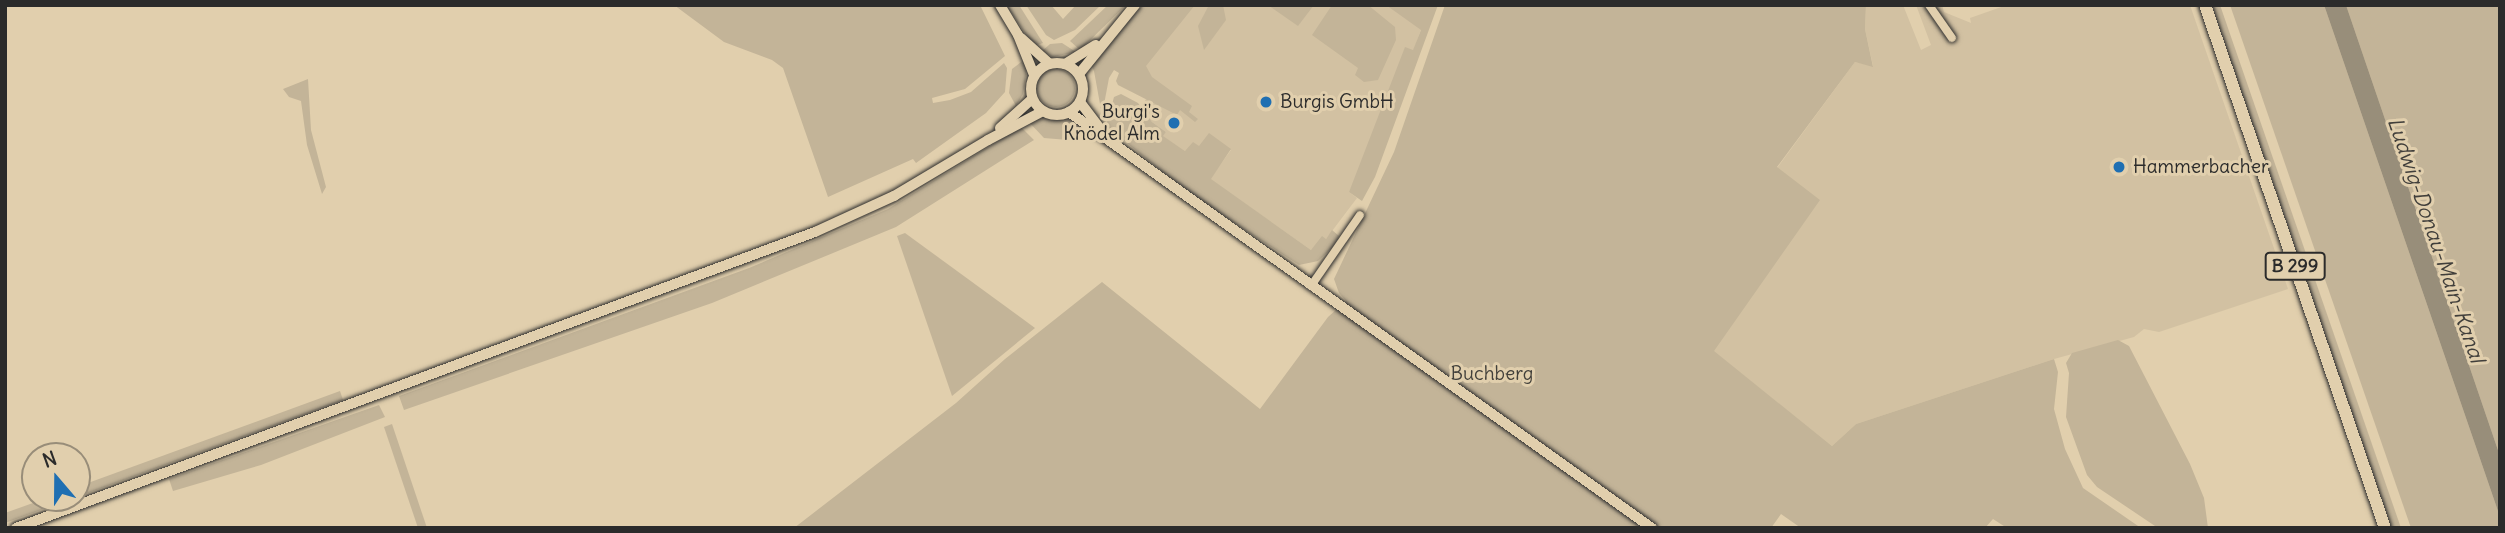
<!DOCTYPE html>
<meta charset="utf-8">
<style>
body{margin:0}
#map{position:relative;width:2505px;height:533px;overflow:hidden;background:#e1cfad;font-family:Delius,sans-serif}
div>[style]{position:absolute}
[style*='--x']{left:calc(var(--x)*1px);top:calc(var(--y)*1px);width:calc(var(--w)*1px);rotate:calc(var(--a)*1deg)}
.built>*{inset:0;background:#d2c1a2}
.green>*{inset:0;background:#c3b498}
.round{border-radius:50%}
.water>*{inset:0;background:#988e7a}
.roads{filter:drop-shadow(0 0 2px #2b2b2b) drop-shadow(0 0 2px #2b2b2b)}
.minor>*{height:8px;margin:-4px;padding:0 4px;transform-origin:4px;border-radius:4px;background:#e1cfad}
.tertiary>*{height:10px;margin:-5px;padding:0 5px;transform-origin:5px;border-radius:5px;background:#e1cfad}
.secondary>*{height:10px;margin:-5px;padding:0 5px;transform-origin:5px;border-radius:5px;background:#e1cfad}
.secondary>.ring{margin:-5px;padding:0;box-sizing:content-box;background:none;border:10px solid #e1cfad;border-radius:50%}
.primary>*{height:12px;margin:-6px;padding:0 6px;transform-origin:6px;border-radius:6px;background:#e1cfad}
.dots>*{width:19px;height:19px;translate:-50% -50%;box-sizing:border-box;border:4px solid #e1cfad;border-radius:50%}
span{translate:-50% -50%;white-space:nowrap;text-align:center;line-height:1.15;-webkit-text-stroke:6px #e1cfad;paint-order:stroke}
.shield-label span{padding:2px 5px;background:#e1cfad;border:2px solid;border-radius:5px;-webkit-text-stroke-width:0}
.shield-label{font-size:18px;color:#2b2b2b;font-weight:700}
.poi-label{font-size:19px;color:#2b2b2b}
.left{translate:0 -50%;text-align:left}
.right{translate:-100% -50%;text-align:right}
.park-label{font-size:19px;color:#42403b}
.water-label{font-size:21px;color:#413f3b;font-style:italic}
.frame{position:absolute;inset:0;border:7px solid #2b2b2b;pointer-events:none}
.north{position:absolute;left:21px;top:442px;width:70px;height:70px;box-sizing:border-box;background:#e1cfad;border:2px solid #988d79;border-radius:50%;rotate:340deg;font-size:19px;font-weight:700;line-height:28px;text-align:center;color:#2b2b2b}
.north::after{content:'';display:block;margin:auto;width:24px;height:32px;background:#1f6fb2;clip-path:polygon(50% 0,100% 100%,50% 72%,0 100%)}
</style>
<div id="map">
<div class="built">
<div style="clip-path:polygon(1184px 5px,1430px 5px,1390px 114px,1349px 192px,1357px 198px,1326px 239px,1311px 250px,1210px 179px,1231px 150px,1199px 146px,1185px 151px,1162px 136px,1166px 132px,1152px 122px,1141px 107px,1155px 85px,1132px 69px)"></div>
<div style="clip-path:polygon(1866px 5px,1903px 5px,1921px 50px,1931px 45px,1916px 5px,1942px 5px,1944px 12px,1971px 23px,1970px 18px,2007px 5px,2190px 5px,2288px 289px,2159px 332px,2144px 329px,2134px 337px,2054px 359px,1856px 424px,1832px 446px,1713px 351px,1819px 200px,1777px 168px,1855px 62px,1873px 66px,1865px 29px)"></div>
</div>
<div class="green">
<div style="clip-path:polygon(674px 5px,980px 5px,1005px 56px,965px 89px,932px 98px,933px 103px,950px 100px,971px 92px,1004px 63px,1007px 68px,1005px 92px,986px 113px,916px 163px,913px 159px,828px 197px,783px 68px,772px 60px,724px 42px)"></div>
<div style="clip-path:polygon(1006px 5px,1019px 5px,1043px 43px,1034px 46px)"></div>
<div style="clip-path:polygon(1026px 5px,1051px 5px,1063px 19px,1076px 5px,1101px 5px,1075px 30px,1054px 40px,1046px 35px)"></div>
<div style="clip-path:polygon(1108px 5px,1126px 5px,1080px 50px,1070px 41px)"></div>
<div style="clip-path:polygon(1143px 5px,1195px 5px,1146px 66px,1152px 77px,1192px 106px,1189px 112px,1198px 119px,1195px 122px,1180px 110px,1177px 115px,1118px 85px,1116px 81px,1119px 73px,1114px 70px,1109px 78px,1102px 115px,1094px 71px,1090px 63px)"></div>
<div style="clip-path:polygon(1209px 5px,1223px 5px,1226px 20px,1204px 50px,1198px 26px)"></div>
<div style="clip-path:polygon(1268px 5px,1314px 5px,1298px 26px)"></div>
<div style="clip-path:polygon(1332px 5px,1368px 5px,1395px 27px,1396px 40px,1378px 80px,1364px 82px,1355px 75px,1358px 68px,1312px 35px)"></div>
<div style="clip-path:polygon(1386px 5px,1438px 5px,1375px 177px,1362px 201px,1349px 192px,1405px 47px,1413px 50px,1421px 30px)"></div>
<div style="clip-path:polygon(1445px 5px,1866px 5px,1865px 29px,1873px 67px,1855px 62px,1777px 167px,1820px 200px,1714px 351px,1832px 446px,1856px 424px,2054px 359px,2058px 372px,2054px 409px,2065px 449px,2083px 488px,2141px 528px,2007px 528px,1993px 519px,1985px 528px,1801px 528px,1781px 514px,1771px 528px,794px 528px,956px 403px,1005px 359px,1102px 282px,1260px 409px,1328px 317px,1346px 301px,1339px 293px,1334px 279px,1394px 152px)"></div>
<div style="clip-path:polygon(2211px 5px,2220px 5px,2401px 528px,2391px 528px)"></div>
<div style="clip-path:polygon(2230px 5px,2324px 5px,2500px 517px,2500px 528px,2411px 528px)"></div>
<div style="clip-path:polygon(2346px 5px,2500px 5px,2500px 456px)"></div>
<div style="clip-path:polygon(1062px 43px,1076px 52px,1053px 57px,1042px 51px,1050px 44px)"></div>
<div style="clip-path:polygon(1025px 59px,1027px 68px,1023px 94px,1016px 106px,1009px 93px,1012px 69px)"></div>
<div class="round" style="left:1037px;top:69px;width:38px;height:38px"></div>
<div style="clip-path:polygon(308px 79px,311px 130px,326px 187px,322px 194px,307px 145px,301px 101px,289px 97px,283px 89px)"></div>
<div style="clip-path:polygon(1121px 94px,1138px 103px,1152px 122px,1166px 132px,1163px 136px,1185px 151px,1193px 142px,1199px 146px,1209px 133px,1231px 149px,1211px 179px,1311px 250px,1322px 236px,1326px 239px,1332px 230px,1339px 236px,1337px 243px,1318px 261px,1299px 265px,1190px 194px,1106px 126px,1114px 97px)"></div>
<div style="clip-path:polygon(1041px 117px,1067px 119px,1084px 128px,1083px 135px,1068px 140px,1044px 138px,1028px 121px)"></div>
<div style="clip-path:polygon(1021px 127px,1034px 140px,896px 227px,712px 303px,404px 410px,399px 396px,749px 268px,888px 209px)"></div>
<div style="clip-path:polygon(905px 233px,1035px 328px,952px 396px,897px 236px)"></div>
<div style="clip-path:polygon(2118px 340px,2129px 346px,2190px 464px,2204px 498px,2208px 528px,2158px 528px,2097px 487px,2087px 475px,2066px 417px,2069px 373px,2066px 363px,2072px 353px)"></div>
<div style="clip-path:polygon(340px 391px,343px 400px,77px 497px,77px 487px)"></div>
<div style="clip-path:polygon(379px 405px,385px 417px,261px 465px,173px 491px,169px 479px)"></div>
<div style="clip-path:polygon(392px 424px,427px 528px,418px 528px,384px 427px)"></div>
<div style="clip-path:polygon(47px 498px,74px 498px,5px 523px,5px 513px)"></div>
</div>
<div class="water">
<div style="clip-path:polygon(2324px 5px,2346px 5px,2500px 456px,2500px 517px)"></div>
</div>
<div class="roads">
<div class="minor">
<div style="--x:1929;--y:5;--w:40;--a:55.1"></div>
<div style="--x:1311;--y:286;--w:86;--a:-55.4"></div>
</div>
<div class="tertiary">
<div style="--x:1000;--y:5;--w:35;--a:59"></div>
<div style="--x:1018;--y:35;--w:43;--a:68.2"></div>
<div style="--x:1021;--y:38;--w:38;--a:42"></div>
<div style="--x:1080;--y:102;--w:38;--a:53"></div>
<div style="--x:1069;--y:112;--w:716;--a:35.51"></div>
</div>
<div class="secondary">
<div class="ring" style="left:1031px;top:63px;width:42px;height:42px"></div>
<div style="--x:1065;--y:64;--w:36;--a:-32"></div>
<div style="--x:1079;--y:74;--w:89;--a:-50.9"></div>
<div style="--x:1000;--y:128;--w:43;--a:-42.2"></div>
<div style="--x:16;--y:528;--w:852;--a:-20.33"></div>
<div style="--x:815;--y:232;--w:87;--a:-24.5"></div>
<div style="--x:894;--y:196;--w:109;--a:-30.8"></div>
<div style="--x:988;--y:140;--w:62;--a:-27.8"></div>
</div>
<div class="primary">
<div style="--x:2205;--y:5;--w:553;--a:71.01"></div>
</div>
</div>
<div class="dots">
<div style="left:1266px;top:102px;background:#1f6fb2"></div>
<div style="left:1174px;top:123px;background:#1f6fb2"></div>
<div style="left:2119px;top:167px;background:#1f6fb2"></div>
</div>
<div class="shield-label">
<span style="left:2295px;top:266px">B 299</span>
</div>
<div class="poi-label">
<span class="left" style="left:1280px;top:102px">Burgis GmbH</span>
<span class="right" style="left:1160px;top:123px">Burgi's<br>Knödel Alm</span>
<span class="left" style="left:2133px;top:167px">Hammerbacher</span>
</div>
<div class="park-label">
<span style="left:1492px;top:374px">Buchberg</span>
</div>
<div class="water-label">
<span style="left:2436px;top:240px;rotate:71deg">Ludwig-Donau-Main-Kanal</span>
</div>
<div class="frame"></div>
<div class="north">N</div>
</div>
